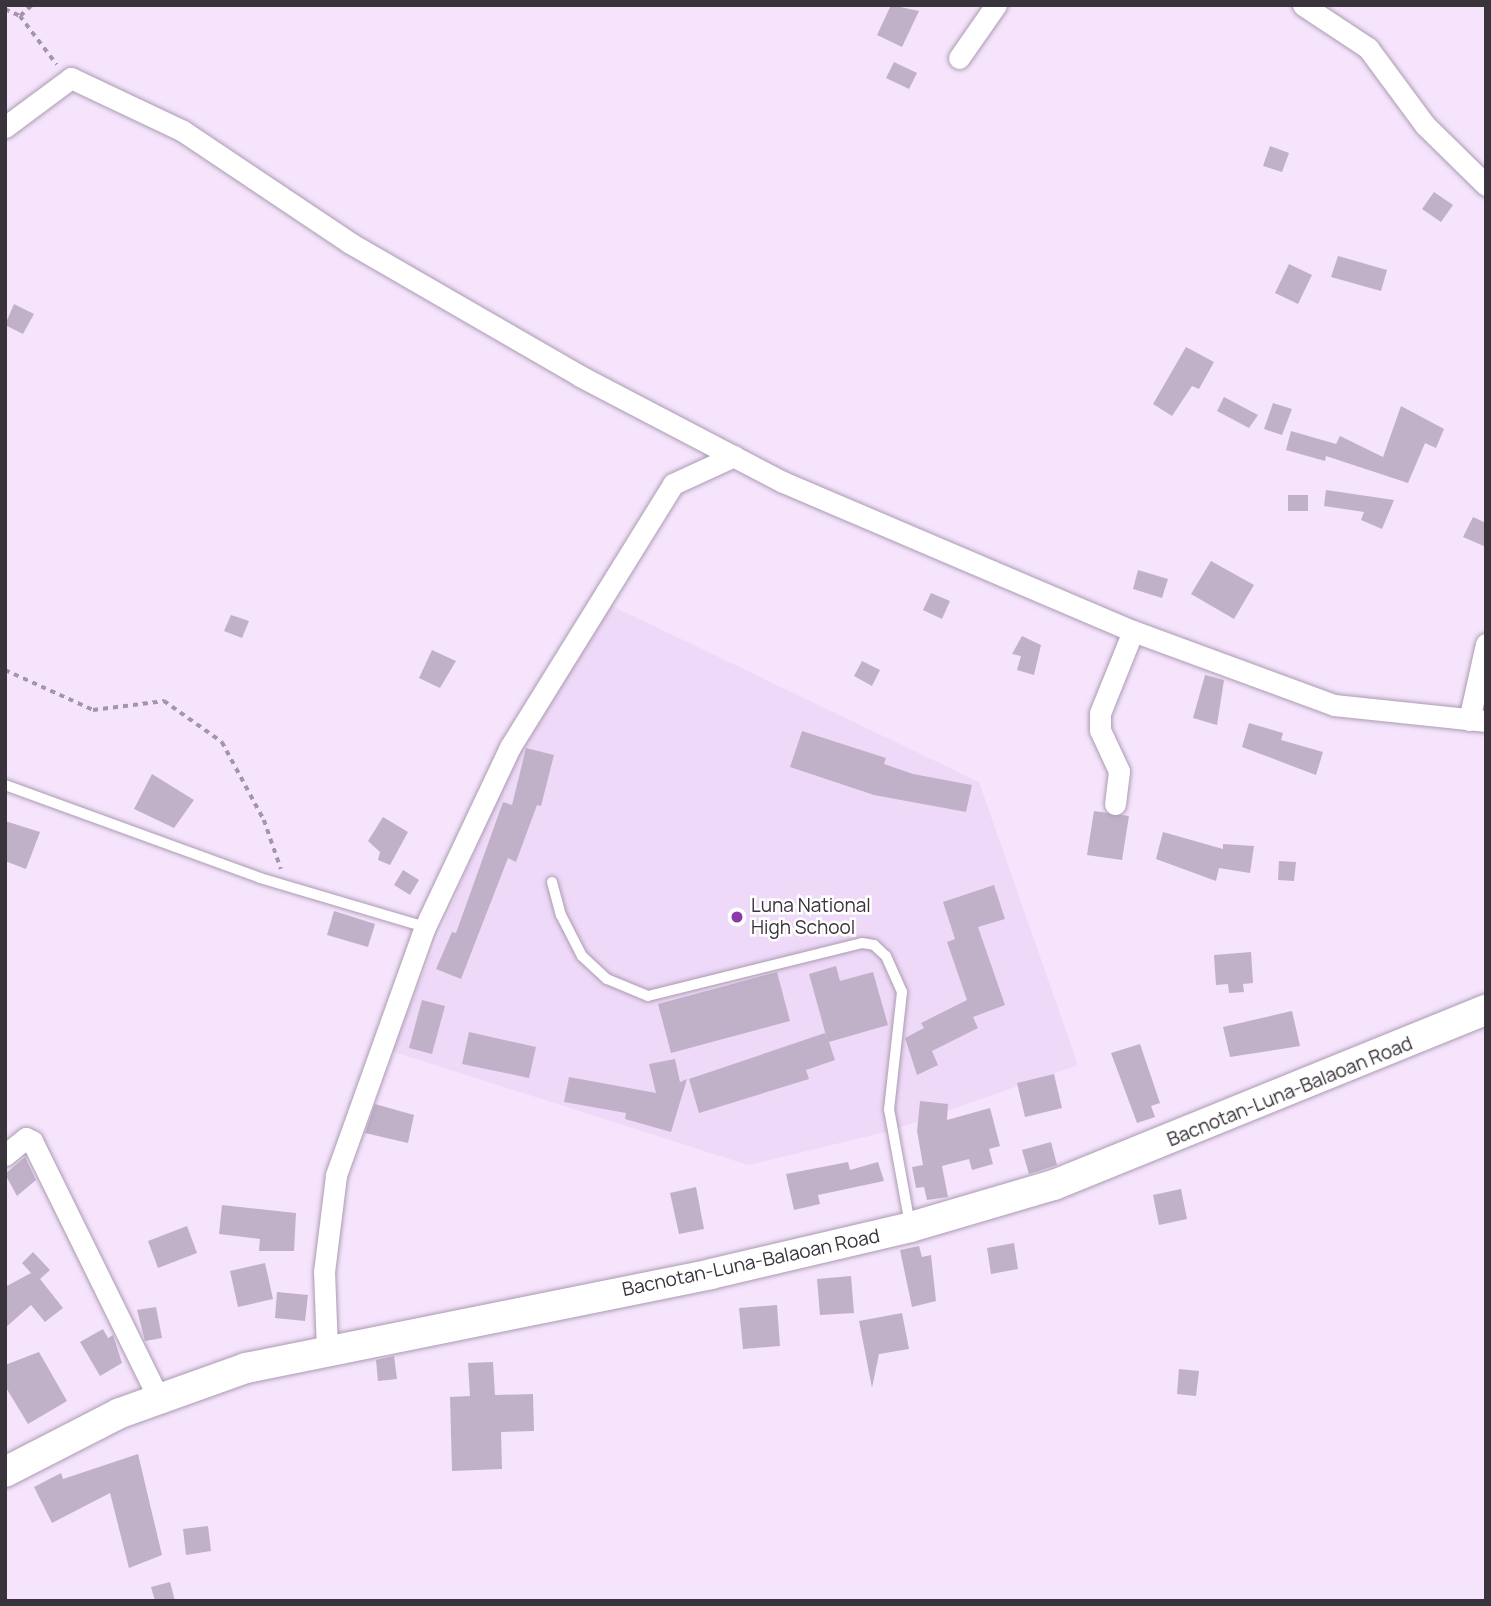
<!DOCTYPE html>
<style>
body{margin:0}
#map{position:relative;width:1491px;height:1606px;overflow:hidden;background:#f5e4fc;font-family:Manrope,sans-serif}
div>[style]{position:absolute}
[style*='--x']{left:calc(var(--x)*1px);top:calc(var(--y)*1px);width:calc(var(--w)*1px);rotate:calc(var(--a)*1deg)}
.built>*{inset:0;background:#efd9f8}
.building>*{inset:0;background:#c1b1c8}
.path>*{height:3.5px;margin-top:-1.75px;transform-origin:0;background:repeating-linear-gradient(90deg,#a396a8 0 5px,transparent 0 10px)}
.roads{filter:drop-shadow(0 0 2px #ab9bb2) drop-shadow(0 0 2px #ab9bb2)}
.service>*{height:10px;margin:-5px;padding:0 5px;transform-origin:5px;border-radius:5px;background:#fff}
.minor>*{height:21px;margin:-10.5px;padding:0 10.5px;transform-origin:10.5px;border-radius:10.5px;background:#fff}
.secondary>*{height:30px;margin:-15px;padding:0 15px;transform-origin:15px;border-radius:15px;background:#fff}
.dots>*{width:19px;height:19px;translate:-50% -50%;box-sizing:border-box;border:4px solid #fff;border-radius:50%}
span{translate:-50% -50%;white-space:nowrap;text-align:center;line-height:1.15;-webkit-text-stroke:5px #fff;paint-order:stroke}
.poi-label{font-size:19px;color:#39333c}
.left{translate:0 -50%;text-align:left}
.street-label{font-size:19px;color:#39333c}
.frame{position:absolute;inset:0;border:7px solid #39333c;pointer-events:none}
</style>
<div id="map">
<div class="built">
<div style="clip-path:polygon(610px 605px,979px 782px,1078px 1065px,890px 1131px,748px 1165px,391px 1051px,515px 754px)"></div>
</div>
<div class="building">
<div style="clip-path:polygon(891px 5px,919px 11px,902px 47px,877px 35px)"></div>
<div style="clip-path:polygon(894px 62px,917px 73px,909px 89px,886px 78px)"></div>
<div style="clip-path:polygon(1270px 146px,1289px 153px,1282px 172px,1263px 166px)"></div>
<div style="clip-path:polygon(1434px 192px,1453px 205px,1441px 222px,1422px 209px)"></div>
<div style="clip-path:polygon(1338px 256px,1387px 270px,1381px 291px,1331px 277px)"></div>
<div style="clip-path:polygon(1289px 264px,1312px 275px,1298px 304px,1275px 293px)"></div>
<div style="clip-path:polygon(14px 304px,34px 314px,23px 334px,5px 325px)"></div>
<div style="clip-path:polygon(1186px 347px,1214px 362px,1199px 389px,1192px 386px,1172px 416px,1153px 404px)"></div>
<div style="clip-path:polygon(1224px 397px,1258px 415px,1249px 428px,1217px 411px)"></div>
<div style="clip-path:polygon(1273px 403px,1292px 409px,1282px 435px,1264px 429px)"></div>
<div style="clip-path:polygon(1401px 406px,1444px 429px,1436px 448px,1425px 443px,1408px 483px,1326px 456px,1325px 461px,1286px 450px,1291px 431px,1336px 444px,1340px 436px,1383px 457px)"></div>
<div style="clip-path:polygon(1326px 490px,1394px 500px,1382px 529px,1361px 520px,1364px 512px,1324px 506px)"></div>
<div style="clip-path:polygon(1288px 495px,1308px 495px,1308px 511px,1288px 511px)"></div>
<div style="clip-path:polygon(1473px 517px,1486px 523px,1486px 547px,1463px 537px)"></div>
<div style="clip-path:polygon(1211px 561px,1254px 585px,1234px 619px,1191px 594px)"></div>
<div style="clip-path:polygon(1138px 570px,1168px 579px,1162px 598px,1133px 589px)"></div>
<div style="clip-path:polygon(931px 593px,950px 601px,942px 619px,923px 610px)"></div>
<div style="clip-path:polygon(231px 615px,249px 621px,242px 638px,224px 631px)"></div>
<div style="clip-path:polygon(1022px 636px,1041px 645px,1034px 675px,1017px 670px,1021px 656px,1012px 654px)"></div>
<div style="clip-path:polygon(432px 650px,456px 661px,440px 688px,419px 678px)"></div>
<div style="clip-path:polygon(862px 661px,880px 670px,872px 686px,854px 676px)"></div>
<div style="clip-path:polygon(1205px 675px,1224px 680px,1217px 725px,1193px 718px)"></div>
<div style="clip-path:polygon(1249px 723px,1283px 733px,1281px 740px,1323px 752px,1316px 775px,1242px 747px)"></div>
<div style="clip-path:polygon(802px 731px,886px 758px,884px 764px,913px 774px,972px 785px,966px 812px,874px 795px,790px 767px)"></div>
<div style="clip-path:polygon(526px 748px,554px 755px,541px 806px,537px 805px,516px 862px,508px 858px,461px 979px,436px 969px,452px 932px,456px 933px,503px 802px,512px 805px)"></div>
<div style="clip-path:polygon(152px 774px,194px 800px,174px 828px,134px 809px)"></div>
<div style="clip-path:polygon(1094px 811px,1129px 816px,1122px 860px,1087px 855px)"></div>
<div style="clip-path:polygon(383px 817px,408px 832px,390px 865px,378px 860px,380px 852px,368px 841px)"></div>
<div style="clip-path:polygon(5px 821px,40px 832px,26px 869px,5px 861px)"></div>
<div style="clip-path:polygon(1163px 832px,1223px 849px,1223px 844px,1254px 846px,1250px 873px,1219px 868px,1216px 881px,1156px 859px)"></div>
<div style="clip-path:polygon(1279px 861px,1296px 862px,1294px 881px,1278px 880px)"></div>
<div style="clip-path:polygon(403px 870px,419px 880px,410px 895px,394px 885px)"></div>
<div style="clip-path:polygon(994px 885px,1005px 919px,978px 927px,1005px 1005px,973px 1017px,978px 1028px,932px 1051px,938px 1065px,917px 1075px,905px 1038px,924px 1028px,921px 1023px,967px 1000px,947px 942px,955px 939px,943px 902px)"></div>
<div style="clip-path:polygon(334px 911px,375px 924px,368px 947px,327px 935px)"></div>
<div style="clip-path:polygon(1251px 952px,1253px 983px,1243px 984px,1244px 992px,1229px 993px,1228px 984px,1216px 985px,1214px 955px)"></div>
<div style="clip-path:polygon(836px 966px,840px 981px,873px 972px,888px 1025px,829px 1042px,835px 1060px,806px 1070px,809px 1079px,699px 1113px,689px 1079px,825px 1033px,827px 1039px,809px 974px)"></div>
<div style="clip-path:polygon(777px 972px,790px 1021px,671px 1053px,658px 1004px)"></div>
<div style="clip-path:polygon(422px 1000px,445px 1006px,432px 1054px,409px 1048px)"></div>
<div style="clip-path:polygon(1292px 1011px,1300px 1046px,1230px 1057px,1223px 1027px)"></div>
<div style="clip-path:polygon(469px 1032px,536px 1047px,529px 1078px,462px 1064px)"></div>
<div style="clip-path:polygon(1140px 1044px,1160px 1103px,1151px 1106px,1155px 1117px,1137px 1123px,1111px 1053px)"></div>
<div style="clip-path:polygon(675px 1059px,680px 1082px,687px 1079px,671px 1132px,625px 1119px,626px 1113px,564px 1102px,569px 1077px,656px 1093px,649px 1064px)"></div>
<div style="clip-path:polygon(1054px 1074px,1062px 1108px,1025px 1117px,1017px 1083px)"></div>
<div style="clip-path:polygon(920px 1101px,948px 1104px,947px 1120px,990px 1108px,1000px 1146px,989px 1149px,993px 1164px,972px 1170px,969px 1159px,942px 1166px,948px 1197px,927px 1200px,924px 1187px,916px 1188px,912px 1167px,923px 1165px,917px 1131px)"></div>
<div style="clip-path:polygon(375px 1104px,414px 1115px,408px 1143px,365px 1133px)"></div>
<div style="clip-path:polygon(1051px 1142px,1057px 1165px,1029px 1174px,1022px 1150px)"></div>
<div style="clip-path:polygon(25px 1157px,36px 1180px,17px 1196px,5px 1174px)"></div>
<div style="clip-path:polygon(848px 1162px,850px 1170px,878px 1162px,884px 1181px,818px 1195px,820px 1204px,794px 1210px,786px 1174px)"></div>
<div style="clip-path:polygon(696px 1187px,704px 1229px,679px 1234px,670px 1193px)"></div>
<div style="clip-path:polygon(1181px 1189px,1187px 1219px,1159px 1225px,1153px 1195px)"></div>
<div style="clip-path:polygon(222px 1205px,296px 1213px,294px 1251px,259px 1251px,260px 1239px,219px 1234px)"></div>
<div style="clip-path:polygon(187px 1226px,197px 1253px,158px 1268px,148px 1241px)"></div>
<div style="clip-path:polygon(1014px 1243px,1018px 1269px,991px 1274px,987px 1248px)"></div>
<div style="clip-path:polygon(919px 1246px,922px 1257px,931px 1255px,936px 1301px,912px 1307px,900px 1250px)"></div>
<div style="clip-path:polygon(33px 1252px,50px 1270px,40px 1279px,63px 1308px,45px 1322px,31px 1305px,5px 1328px,5px 1287px,31px 1273px,22px 1263px)"></div>
<div style="clip-path:polygon(265px 1263px,273px 1299px,238px 1307px,230px 1271px)"></div>
<div style="clip-path:polygon(851px 1276px,854px 1313px,820px 1315px,817px 1279px)"></div>
<div style="clip-path:polygon(277px 1292px,308px 1295px,305px 1321px,275px 1318px)"></div>
<div style="clip-path:polygon(777px 1305px,780px 1346px,743px 1349px,739px 1308px)"></div>
<div style="clip-path:polygon(156px 1307px,162px 1338px,145px 1341px,137px 1310px)"></div>
<div style="clip-path:polygon(902px 1313px,909px 1349px,879px 1354px,872px 1388px,859px 1321px)"></div>
<div style="clip-path:polygon(103px 1329px,108px 1338px,113px 1335px,122px 1363px,100px 1376px,80px 1342px)"></div>
<div style="clip-path:polygon(39px 1352px,67px 1401px,28px 1424px,5px 1386px,5px 1365px)"></div>
<div style="clip-path:polygon(394px 1356px,397px 1379px,378px 1381px,376px 1360px)"></div>
<div style="clip-path:polygon(493px 1362px,495px 1395px,533px 1394px,534px 1431px,501px 1432px,502px 1469px,452px 1471px,450px 1397px,470px 1396px,468px 1363px)"></div>
<div style="clip-path:polygon(1179px 1369px,1199px 1371px,1196px 1396px,1177px 1394px)"></div>
<div style="clip-path:polygon(138px 1454px,162px 1555px,129px 1568px,110px 1493px,52px 1523px,34px 1487px,61px 1473px,63px 1479px)"></div>
<div style="clip-path:polygon(208px 1526px,211px 1551px,186px 1555px,183px 1529px)"></div>
<div style="clip-path:polygon(170px 1582px,175px 1601px,155px 1601px,151px 1587px)"></div>
</div>
<div class="path">
<div style="--x:5;--y:9;--w:17;--a:25"></div>
<div style="--x:20;--y:16;--w:61;--a:52.9"></div>
<div style="--x:20;--y:16;--w:16;--a:-43"></div>
<div style="--x:5;--y:670;--w:97;--a:24.4"></div>
<div style="--x:93;--y:710;--w:72;--a:-7.2"></div>
<div style="--x:164;--y:701;--w:71;--a:35.3"></div>
<div style="--x:222;--y:742;--w:89;--a:61.7"></div>
<div style="--x:264;--y:820;--w:52;--a:70.9"></div>
</div>
<div class="roads">
<div class="service">
<div style="--x:5;--y:785;--w:271;--a:20"></div>
<div style="--x:260;--y:878;--w:172;--a:16.5"></div>
<div style="--x:552;--y:882;--w:34;--a:75"></div>
<div style="--x:561;--y:915;--w:46;--a:62.9"></div>
<div style="--x:582;--y:956;--w:34;--a:43"></div>
<div style="--x:607;--y:979;--w:44;--a:22.5"></div>
<div style="--x:648;--y:996;--w:220;--a:-13.9"></div>
<div style="--x:862;--y:943;--w:12;--a:9"></div>
<div style="--x:874;--y:945;--w:16;--a:43"></div>
<div style="--x:886;--y:956;--w:39;--a:66"></div>
<div style="--x:902;--y:992;--w:118;--a:96.3"></div>
<div style="--x:889;--y:1109;--w:118;--a:79.7"></div>
</div>
<div class="minor">
<div style="--x:1303;--y:5;--w:78;--a:33.5"></div>
<div style="--x:1368;--y:48;--w:96;--a:53.5"></div>
<div style="--x:1425;--y:125;--w:86;--a:44.5"></div>
<div style="--x:959;--y:58;--w:65;--a:-55.1"></div>
<div style="--x:5;--y:127;--w:82;--a:-36.6"></div>
<div style="--x:71;--y:78;--w:124;--a:25.3"></div>
<div style="--x:183;--y:131;--w:201;--a:33.8"></div>
<div style="--x:350;--y:243;--w:266;--a:30"></div>
<div style="--x:580;--y:376;--w:229;--a:27.6"></div>
<div style="--x:783;--y:482;--w:380;--a:23.1"></div>
<div style="--x:1133;--y:631;--w:214;--a:20.2"></div>
<div style="--x:1334;--y:705;--w:153;--a:6"></div>
<div style="--x:1469;--y:720;--w:78;--a:-77.4"></div>
<div style="--x:1115;--y:804;--w:33;--a:-83"></div>
<div style="--x:1119;--y:771;--w:45;--a:-114.9"></div>
<div style="--x:1100;--y:730;--w:17;--a:-90"></div>
<div style="--x:1100;--y:713;--w:88;--a:-68.1"></div>
<div style="--x:5;--y:1155;--w:27;--a:-39"></div>
<div style="--x:26;--y:1138;--w:7;--a:27"></div>
<div style="--x:32;--y:1141;--w:288;--a:63.8"></div>
<div style="--x:327;--y:1349;--w:77;--a:-92.2"></div>
<div style="--x:324;--y:1272;--w:98;--a:-82.9"></div>
<div style="--x:336;--y:1175;--w:263;--a:-70.3"></div>
<div style="--x:425;--y:927;--w:199;--a:-64.7"></div>
<div style="--x:510;--y:747;--w:309;--a:-58.2"></div>
<div style="--x:673;--y:484;--w:67;--a:-24.7"></div>
</div>
<div class="secondary">
<div style="--x:5;--y:1472;--w:129;--a:-27.2"></div>
<div style="--x:120;--y:1413;--w:134;--a:-19.7"></div>
<div style="--x:246;--y:1368;--w:474;--a:-11.4"></div>
<div style="--x:711;--y:1274;--w:205;--a:-13.2"></div>
<div style="--x:911;--y:1227;--w:149;--a:-16.4"></div>
<div style="--x:1054;--y:1185;--w:466;--a:-22.1"></div>
</div>
</div>
<div class="dots">
<div style="left:737px;top:917px;background:#8b3aa9"></div>
</div>
<div class="poi-label">
<span class="left" style="left:751px;top:917px">Luna National<br>High School</span>
</div>
<div class="street-label">
<span style="left:1290px;top:1092px;rotate:-22deg">Bacnotan-Luna-Balaoan Road</span>
<span style="left:751px;top:1263px;rotate:-12deg">Bacnotan-Luna-Balaoan Road</span>
</div>
<div class="frame"></div>
</div>
